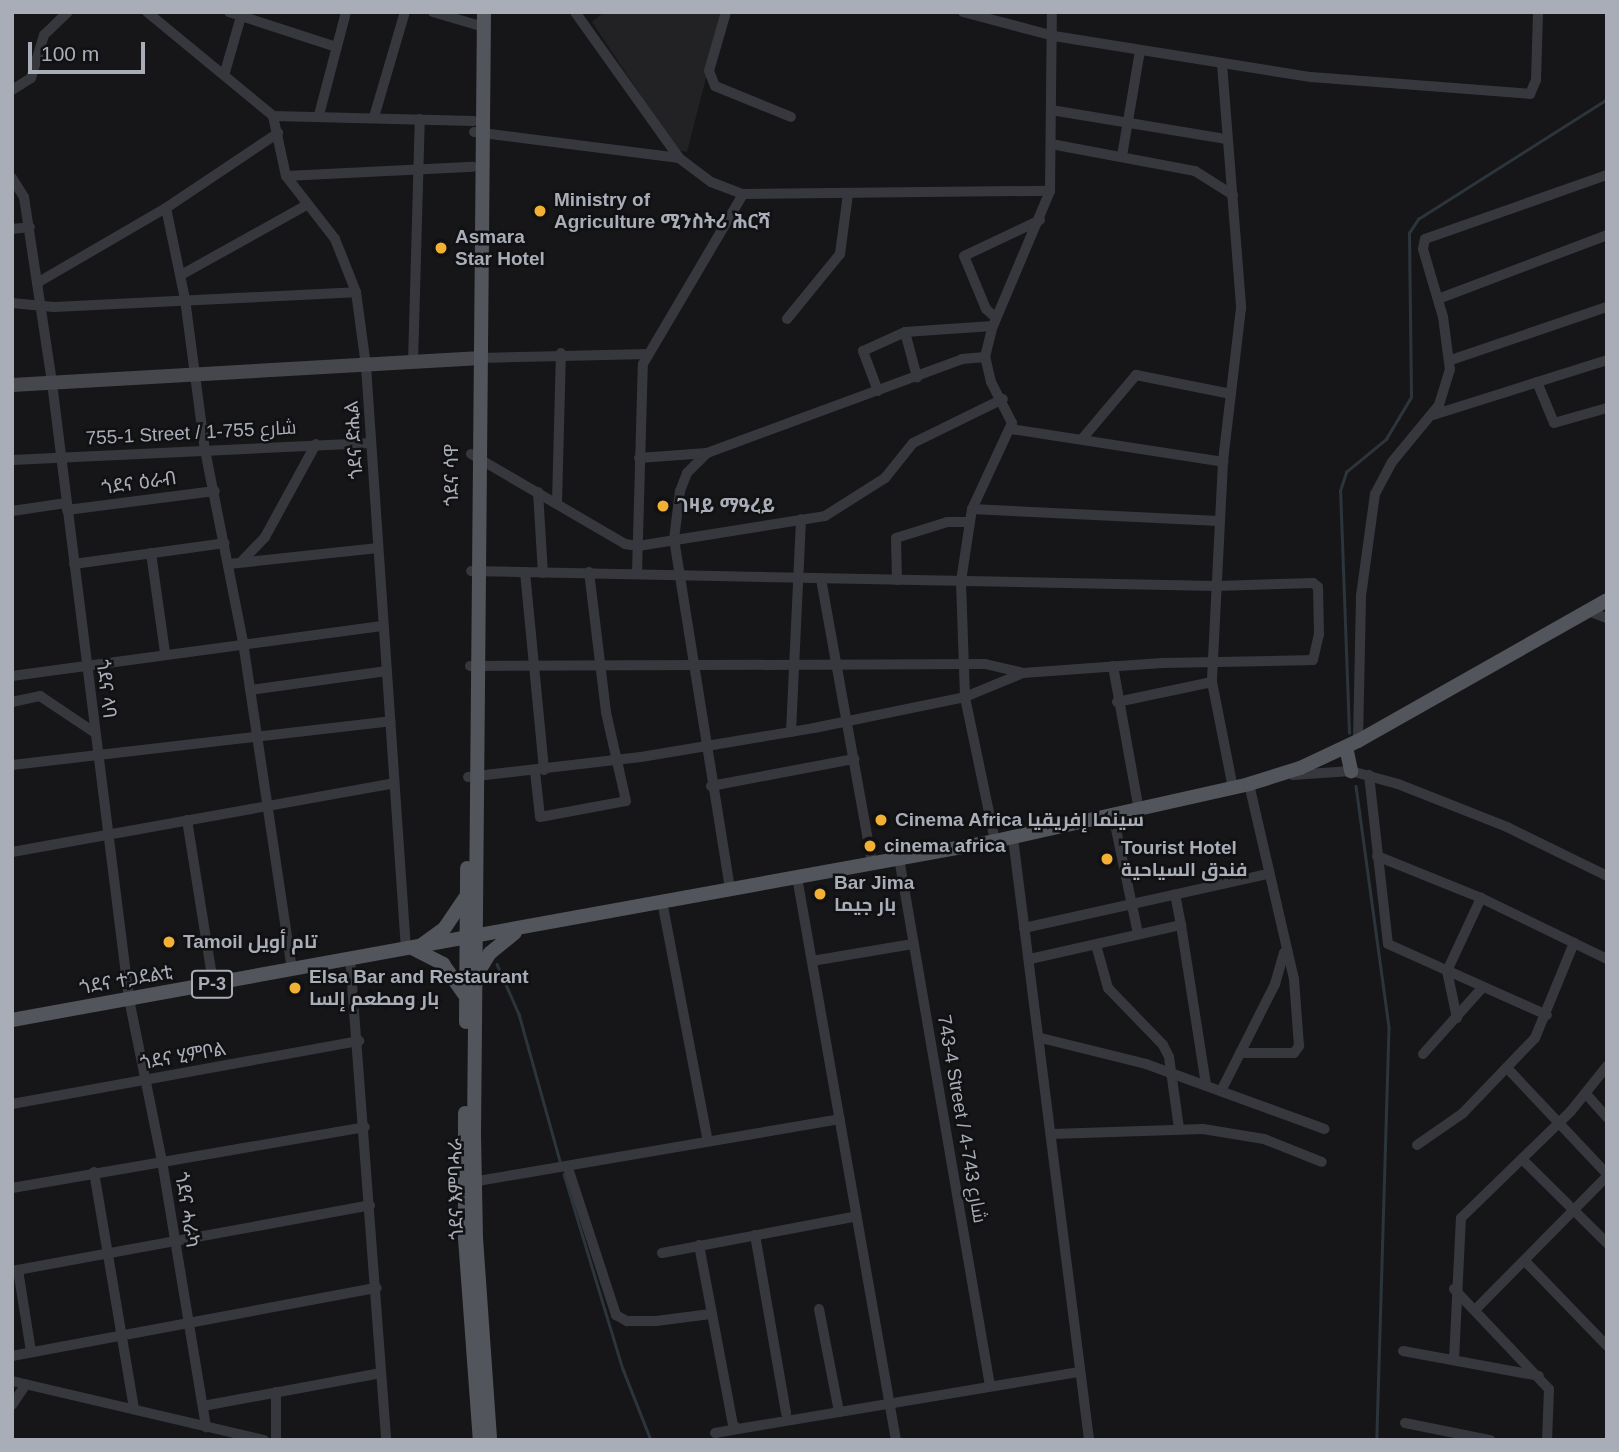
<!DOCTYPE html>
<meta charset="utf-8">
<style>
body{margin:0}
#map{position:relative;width:1619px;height:1452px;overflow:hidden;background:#161618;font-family:Helvetica,Cairo,"Noto Sans Ethiopic",sans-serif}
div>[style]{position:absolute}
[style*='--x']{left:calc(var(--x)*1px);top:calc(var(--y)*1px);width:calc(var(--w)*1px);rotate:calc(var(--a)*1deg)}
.built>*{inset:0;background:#222225}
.stream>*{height:2.5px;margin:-1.25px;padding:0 1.25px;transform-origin:1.25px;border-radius:1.25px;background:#2c353c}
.street>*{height:10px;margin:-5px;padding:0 5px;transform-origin:5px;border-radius:5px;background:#37383d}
.secondary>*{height:14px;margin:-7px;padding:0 7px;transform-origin:7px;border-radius:7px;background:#45474d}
.primary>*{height:14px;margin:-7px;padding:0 7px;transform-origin:7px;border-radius:7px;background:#53555c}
.dots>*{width:19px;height:19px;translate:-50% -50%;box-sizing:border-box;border:4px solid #111113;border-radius:50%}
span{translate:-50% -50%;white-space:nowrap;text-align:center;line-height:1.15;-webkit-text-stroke:5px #111113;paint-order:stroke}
.shield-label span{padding:2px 5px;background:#111113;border:2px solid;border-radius:5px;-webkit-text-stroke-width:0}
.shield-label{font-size:18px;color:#a8adb8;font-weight:700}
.poi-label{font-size:19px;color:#a8adb8;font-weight:700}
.left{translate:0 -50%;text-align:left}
.street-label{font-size:19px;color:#a8adb8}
.frame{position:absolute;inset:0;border:14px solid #a8adb8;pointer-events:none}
.scale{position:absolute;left:28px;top:42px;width:117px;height:32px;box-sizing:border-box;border:4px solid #a8adb8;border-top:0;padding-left:9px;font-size:21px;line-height:24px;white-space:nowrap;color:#a8adb8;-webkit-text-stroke:5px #111113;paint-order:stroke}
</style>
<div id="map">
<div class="built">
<div style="clip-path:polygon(604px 12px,723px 12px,687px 152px,677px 150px,592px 22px)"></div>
</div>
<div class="stream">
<div style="--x:1349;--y:733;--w:242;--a:-92.1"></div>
<div style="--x:1340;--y:491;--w:20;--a:-72"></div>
<div style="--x:1346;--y:472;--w:52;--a:-39.5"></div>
<div style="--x:1386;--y:439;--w:49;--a:-59.2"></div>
<div style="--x:1411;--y:397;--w:164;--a:-90.7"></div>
<div style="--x:1409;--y:233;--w:17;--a:-57"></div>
<div style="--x:1418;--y:219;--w:224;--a:-32.4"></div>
<div style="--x:1356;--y:786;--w:244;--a:82.2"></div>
<div style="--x:1389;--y:1028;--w:412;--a:91.7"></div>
<div style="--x:497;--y:964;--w:55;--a:66.3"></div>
<div style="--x:519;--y:1014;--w:153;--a:74.4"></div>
<div style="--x:564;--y:1174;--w:204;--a:73.2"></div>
<div style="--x:623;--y:1369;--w:76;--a:68.5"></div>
</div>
<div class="street">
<div style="--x:147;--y:12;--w:163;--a:39.5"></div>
<div style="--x:273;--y:116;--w:61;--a:77.8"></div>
<div style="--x:286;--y:176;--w:80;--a:52.1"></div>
<div style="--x:335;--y:239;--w:57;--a:68.4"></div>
<div style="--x:356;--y:292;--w:75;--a:82.3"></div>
<div style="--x:366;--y:366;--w:584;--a:86.08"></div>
<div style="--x:229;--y:12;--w:113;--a:18.1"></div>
<div style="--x:433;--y:12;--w:53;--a:16.4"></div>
<div style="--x:575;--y:12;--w:179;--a:54.5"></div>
<div style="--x:679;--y:158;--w:40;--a:37"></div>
<div style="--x:711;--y:182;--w:34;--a:21"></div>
<div style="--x:726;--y:12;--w:61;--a:106.1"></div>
<div style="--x:709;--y:71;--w:16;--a:68"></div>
<div style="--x:715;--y:86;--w:82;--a:22.2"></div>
<div style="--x:963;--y:12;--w:94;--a:14.8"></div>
<div style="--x:1054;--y:36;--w:260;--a:9.1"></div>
<div style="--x:1311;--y:77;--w:220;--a:4.4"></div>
<div style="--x:1530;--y:94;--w:15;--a:-67"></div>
<div style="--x:1536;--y:80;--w:68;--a:-88.3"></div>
<div style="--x:1222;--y:64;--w:245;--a:85.5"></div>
<div style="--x:1241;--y:308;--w:155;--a:96.7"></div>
<div style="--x:1223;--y:462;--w:220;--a:92.9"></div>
<div style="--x:1212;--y:682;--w:108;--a:78.8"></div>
<div style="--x:225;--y:72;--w:61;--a:-73.9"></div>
<div style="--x:12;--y:90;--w:22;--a:-32"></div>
<div style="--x:31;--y:78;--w:45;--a:-73.2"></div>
<div style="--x:44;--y:35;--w:33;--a:-44"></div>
<div style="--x:1051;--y:110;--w:178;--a:9.4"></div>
<div style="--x:319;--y:115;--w:106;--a:-75.3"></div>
<div style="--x:273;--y:116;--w:201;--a:1.4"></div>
<div style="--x:374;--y:117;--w:109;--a:-73.6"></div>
<div style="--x:474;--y:132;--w:207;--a:7.2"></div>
<div style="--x:1051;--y:144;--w:147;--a:10.6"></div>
<div style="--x:1195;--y:171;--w:45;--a:32.3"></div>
<div style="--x:1122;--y:156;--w:107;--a:-80.3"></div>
<div style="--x:286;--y:176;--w:187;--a:-2.8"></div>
<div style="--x:12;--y:178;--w:22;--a:58"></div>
<div style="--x:24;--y:197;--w:188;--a:81.4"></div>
<div style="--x:52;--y:383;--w:621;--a:82.87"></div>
<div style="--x:129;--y:999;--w:165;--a:78.5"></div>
<div style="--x:162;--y:1161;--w:270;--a:80.6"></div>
<div style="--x:166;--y:208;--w:93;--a:78.2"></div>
<div style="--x:185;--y:299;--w:152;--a:82.5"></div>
<div style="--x:205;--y:450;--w:196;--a:78.8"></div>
<div style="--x:243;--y:642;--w:331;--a:81.5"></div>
<div style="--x:12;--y:229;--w:18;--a:-6"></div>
<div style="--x:181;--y:275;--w:144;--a:-29.1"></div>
<div style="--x:37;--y:283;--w:149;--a:-30.2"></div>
<div style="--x:166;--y:208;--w:135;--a:-33.8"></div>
<div style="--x:1438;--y:299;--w:181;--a:-20.7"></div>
<div style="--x:12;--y:303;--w:42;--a:5.4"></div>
<div style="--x:54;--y:307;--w:302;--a:-2.8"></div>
<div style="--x:996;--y:318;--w:13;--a:-138"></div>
<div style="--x:986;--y:309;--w:57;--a:-112.5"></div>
<div style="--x:964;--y:256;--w:84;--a:-25.3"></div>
<div style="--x:787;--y:319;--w:84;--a:-50.8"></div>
<div style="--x:840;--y:254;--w:61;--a:-82.4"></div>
<div style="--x:905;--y:332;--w:47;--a:75.1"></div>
<div style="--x:481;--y:358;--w:167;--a:-1.4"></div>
<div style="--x:1451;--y:360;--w:165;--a:-18.8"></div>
<div style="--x:413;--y:363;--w:244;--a:-88.4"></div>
<div style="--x:1537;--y:382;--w:44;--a:67.5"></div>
<div style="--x:1554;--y:423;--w:55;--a:-15.8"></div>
<div style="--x:878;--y:391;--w:43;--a:-110.6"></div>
<div style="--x:863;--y:351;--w:46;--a:-24.3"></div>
<div style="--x:905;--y:332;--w:88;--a:-3.9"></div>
<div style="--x:1433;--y:415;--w:182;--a:-17.5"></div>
<div style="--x:1011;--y:429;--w:215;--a:8.8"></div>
<div style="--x:1082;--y:439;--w:84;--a:-49.8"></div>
<div style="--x:1136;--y:375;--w:97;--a:11.3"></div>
<div style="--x:707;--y:453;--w:28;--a:135"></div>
<div style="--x:687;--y:473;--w:19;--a:111"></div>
<div style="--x:680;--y:491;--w:48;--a:97.1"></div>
<div style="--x:674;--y:539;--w:354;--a:80.9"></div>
<div style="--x:471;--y:454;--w:178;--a:30.3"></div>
<div style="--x:625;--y:544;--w:13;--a:9"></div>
<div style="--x:638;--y:546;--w:189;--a:-9.1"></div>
<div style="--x:825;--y:516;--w:71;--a:-32.3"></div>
<div style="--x:885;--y:478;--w:45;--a:-51.3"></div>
<div style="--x:913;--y:443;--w:100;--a:-26.1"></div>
<div style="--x:639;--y:458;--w:68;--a:-4.2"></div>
<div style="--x:707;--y:453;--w:272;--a:-20.2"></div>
<div style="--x:962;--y:359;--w:23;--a:-5"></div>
<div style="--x:12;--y:460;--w:359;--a:-2.7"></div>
<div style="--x:538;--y:492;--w:81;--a:86.5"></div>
<div style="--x:557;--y:503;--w:150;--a:-88.5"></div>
<div style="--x:972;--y:509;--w:247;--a:2.8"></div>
<div style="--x:67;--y:510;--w:149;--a:-7.3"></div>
<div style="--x:12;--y:511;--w:55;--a:-8.4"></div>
<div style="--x:151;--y:553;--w:101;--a:82"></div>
<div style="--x:242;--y:561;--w:33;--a:-46"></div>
<div style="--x:265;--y:537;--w:106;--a:-61.3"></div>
<div style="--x:74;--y:564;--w:152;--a:-7.9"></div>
<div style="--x:229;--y:564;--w:150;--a:-6.1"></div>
<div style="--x:525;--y:572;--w:199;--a:84.5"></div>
<div style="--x:637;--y:573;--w:209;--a:-88.4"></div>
<div style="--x:643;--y:364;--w:197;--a:-59.5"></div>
<div style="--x:743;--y:194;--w:307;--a:-0.6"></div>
<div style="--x:821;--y:579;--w:289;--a:79.8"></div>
<div style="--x:897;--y:580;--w:42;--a:-91.4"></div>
<div style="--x:896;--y:538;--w:53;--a:-17.4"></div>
<div style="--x:947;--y:522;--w:22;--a:0"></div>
<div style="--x:1591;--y:612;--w:17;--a:21"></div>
<div style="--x:470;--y:666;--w:515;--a:-0.22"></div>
<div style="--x:985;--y:664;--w:39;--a:13"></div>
<div style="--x:1023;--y:673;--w:139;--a:-4.1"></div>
<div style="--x:1162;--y:663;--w:151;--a:-1.1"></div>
<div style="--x:1313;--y:660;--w:26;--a:-77"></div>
<div style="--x:1319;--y:635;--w:48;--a:-91.2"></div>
<div style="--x:1318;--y:587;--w:6;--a:-141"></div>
<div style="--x:1313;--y:583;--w:97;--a:178.2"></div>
<div style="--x:1216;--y:586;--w:745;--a:-178.85"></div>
<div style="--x:1113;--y:666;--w:146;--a:79.8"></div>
<div style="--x:12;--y:676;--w:375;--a:-7.7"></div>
<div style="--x:250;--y:690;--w:138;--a:-7.9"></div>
<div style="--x:12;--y:702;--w:29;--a:-12"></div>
<div style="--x:40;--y:696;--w:65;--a:33.7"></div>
<div style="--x:1117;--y:702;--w:97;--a:-11.9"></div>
<div style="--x:791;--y:732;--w:213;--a:-87.3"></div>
<div style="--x:1358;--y:741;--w:145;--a:-88.8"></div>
<div style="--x:1361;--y:596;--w:103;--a:-82.2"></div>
<div style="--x:1375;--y:494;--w:36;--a:-62"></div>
<div style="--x:1392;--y:462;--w:74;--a:-50.5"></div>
<div style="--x:1439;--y:405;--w:37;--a:-73"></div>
<div style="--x:1450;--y:370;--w:53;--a:-97.5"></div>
<div style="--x:1443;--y:317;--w:71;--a:-106.4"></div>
<div style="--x:1423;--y:249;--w:10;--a:-79"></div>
<div style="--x:1425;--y:239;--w:193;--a:-19.4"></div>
<div style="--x:12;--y:765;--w:381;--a:-6.6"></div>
<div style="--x:535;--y:771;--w:46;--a:83.8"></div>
<div style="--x:540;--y:817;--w:87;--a:-10.5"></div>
<div style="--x:626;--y:801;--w:91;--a:-102.7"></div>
<div style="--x:606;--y:712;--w:141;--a:-96.9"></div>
<div style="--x:1293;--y:775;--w:58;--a:-3.9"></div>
<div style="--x:1351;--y:771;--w:49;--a:15.5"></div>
<div style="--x:1398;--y:784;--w:117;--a:21.5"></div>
<div style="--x:1507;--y:827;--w:111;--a:26.1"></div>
<div style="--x:1369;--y:775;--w:170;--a:83.6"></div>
<div style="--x:1388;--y:944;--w:174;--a:24.1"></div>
<div style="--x:468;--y:777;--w:174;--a:-6.6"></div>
<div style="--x:641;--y:757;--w:175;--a:-9.5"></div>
<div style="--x:814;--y:728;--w:154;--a:-11.6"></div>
<div style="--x:965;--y:697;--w:63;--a:-22.5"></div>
<div style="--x:711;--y:786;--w:146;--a:-10.7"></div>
<div style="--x:1113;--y:815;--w:122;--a:78.1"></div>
<div style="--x:187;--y:820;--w:165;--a:80.9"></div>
<div style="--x:1013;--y:838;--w:607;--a:82.8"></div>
<div style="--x:995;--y:841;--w:147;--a:-101.8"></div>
<div style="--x:965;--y:697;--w:116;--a:-92"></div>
<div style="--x:961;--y:581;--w:73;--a:-81.3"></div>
<div style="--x:972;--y:509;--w:95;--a:-65.1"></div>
<div style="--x:1012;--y:423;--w:46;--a:-117.1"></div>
<div style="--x:991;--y:382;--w:26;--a:-103"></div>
<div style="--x:985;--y:357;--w:32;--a:-76"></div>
<div style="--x:993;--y:326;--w:147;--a:-67.1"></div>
<div style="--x:1050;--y:191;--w:179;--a:-89.4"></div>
<div style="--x:12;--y:852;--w:388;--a:-10.2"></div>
<div style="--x:1377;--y:856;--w:112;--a:22"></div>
<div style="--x:1481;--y:898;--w:140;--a:25.8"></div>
<div style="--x:899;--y:858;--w:536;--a:80.22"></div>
<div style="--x:797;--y:877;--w:572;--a:80.03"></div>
<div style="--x:662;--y:901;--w:245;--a:79.2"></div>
<div style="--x:1181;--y:925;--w:161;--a:81.1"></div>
<div style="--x:1024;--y:928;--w:250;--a:-12.5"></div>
<div style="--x:1096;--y:945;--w:45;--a:74.4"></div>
<div style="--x:1108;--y:988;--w:79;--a:46"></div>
<div style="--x:1163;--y:1045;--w:13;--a:63"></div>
<div style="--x:1169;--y:1057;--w:72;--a:82"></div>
<div style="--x:350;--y:958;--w:483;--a:85.7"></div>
<div style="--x:1030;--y:959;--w:155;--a:-12.7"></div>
<div style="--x:1181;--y:925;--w:31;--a:-101"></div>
<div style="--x:812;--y:961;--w:102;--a:-9.6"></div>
<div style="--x:1457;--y:1018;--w:48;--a:-102"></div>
<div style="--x:1447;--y:971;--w:81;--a:-65"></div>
<div style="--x:1041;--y:1038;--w:108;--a:13.9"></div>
<div style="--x:1146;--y:1064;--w:190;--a:20"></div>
<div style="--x:1240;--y:1053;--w:54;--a:0"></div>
<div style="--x:1294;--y:1053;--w:9;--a:-54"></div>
<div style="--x:1299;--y:1046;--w:67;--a:-94.3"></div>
<div style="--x:1294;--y:979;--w:200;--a:-103"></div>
<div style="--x:1423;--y:1054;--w:89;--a:-48.2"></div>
<div style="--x:1509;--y:1070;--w:143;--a:46.7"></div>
<div style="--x:1222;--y:1089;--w:118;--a:-63.2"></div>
<div style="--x:1275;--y:984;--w:33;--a:-74"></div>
<div style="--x:1587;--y:1095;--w:30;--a:48"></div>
<div style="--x:12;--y:1104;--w:353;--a:-10.3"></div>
<div style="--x:1052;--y:1134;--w:151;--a:-1.9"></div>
<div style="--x:1203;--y:1129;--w:62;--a:9.3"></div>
<div style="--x:1264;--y:1139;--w:62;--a:21.6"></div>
<div style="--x:1417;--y:1145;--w:56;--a:-34.8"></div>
<div style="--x:1463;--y:1113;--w:104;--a:-46.2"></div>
<div style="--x:1535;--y:1038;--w:103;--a:-67.7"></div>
<div style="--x:1522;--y:1159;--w:120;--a:44.7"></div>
<div style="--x:568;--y:1168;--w:155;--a:71.9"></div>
<div style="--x:616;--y:1315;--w:13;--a:29"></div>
<div style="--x:627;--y:1321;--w:29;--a:0"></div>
<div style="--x:656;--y:1321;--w:55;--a:-7.3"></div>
<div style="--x:94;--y:1172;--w:240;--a:80.4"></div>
<div style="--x:472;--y:1182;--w:373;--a:-9.7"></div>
<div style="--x:12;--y:1188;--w:358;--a:-9.8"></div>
<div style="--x:755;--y:1235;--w:181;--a:80.1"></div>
<div style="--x:699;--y:1245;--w:183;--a:79.3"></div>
<div style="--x:733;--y:1425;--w:6;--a:39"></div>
<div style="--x:738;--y:1429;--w:346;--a:-9.5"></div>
<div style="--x:662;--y:1253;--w:198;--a:-10.7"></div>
<div style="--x:1525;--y:1261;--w:118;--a:46"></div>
<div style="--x:18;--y:1270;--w:82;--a:80.9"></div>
<div style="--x:12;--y:1271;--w:364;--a:-10.4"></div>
<div style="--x:1454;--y:1289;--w:138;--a:46.5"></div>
<div style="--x:1549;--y:1389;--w:51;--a:92.2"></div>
<div style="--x:819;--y:1309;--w:105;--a:79"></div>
<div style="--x:1475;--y:1310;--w:188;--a:-45.4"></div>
<div style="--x:1403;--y:1351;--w:138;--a:10.4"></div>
<div style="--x:12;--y:1356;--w:371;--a:-10.6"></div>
<div style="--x:1454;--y:1360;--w:142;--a:-87.2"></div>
<div style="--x:1461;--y:1218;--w:153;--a:-44.2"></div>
<div style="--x:1571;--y:1111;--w:58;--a:-51.3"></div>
<div style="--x:12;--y:1381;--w:259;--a:13.2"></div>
<div style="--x:12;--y:1405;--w:25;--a:-56"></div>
<div style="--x:203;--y:1406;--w:181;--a:-10.5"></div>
<div style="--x:1405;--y:1423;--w:87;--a:11.3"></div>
<div style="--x:715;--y:1433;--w:23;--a:-10"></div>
<div style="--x:276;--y:1440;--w:48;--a:-90"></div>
</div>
<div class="secondary">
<div style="--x:12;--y:385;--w:470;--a:-3.3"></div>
</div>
<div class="primary">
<div style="--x:484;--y:12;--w:1122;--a:90.51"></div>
<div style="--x:474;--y:1134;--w:104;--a:88.9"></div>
<div style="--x:476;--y:1238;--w:202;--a:86"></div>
<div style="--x:1346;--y:747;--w:25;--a:78"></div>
<div style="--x:423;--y:944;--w:26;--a:-36"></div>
<div style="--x:444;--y:929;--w:37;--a:-56"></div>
<div style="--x:414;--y:949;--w:33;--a:27"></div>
<div style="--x:443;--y:964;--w:37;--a:55"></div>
<div style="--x:479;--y:971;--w:21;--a:-59"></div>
<div style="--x:490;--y:953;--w:32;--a:-39"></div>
<div style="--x:12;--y:1020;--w:999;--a:-10.32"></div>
<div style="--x:995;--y:841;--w:260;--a:-12.6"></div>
<div style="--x:1249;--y:784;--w:53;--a:-17.4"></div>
<div style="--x:1300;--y:768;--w:64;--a:-25"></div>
<div style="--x:1358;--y:741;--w:286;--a:-29.5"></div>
<div style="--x:466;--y:1022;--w:154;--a:-89.6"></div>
<div style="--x:465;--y:1113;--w:125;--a:90"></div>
<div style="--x:465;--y:1238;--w:203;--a:85.8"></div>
</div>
<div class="dots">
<div style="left:540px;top:211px;background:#f2b134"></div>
<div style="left:441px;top:248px;background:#f2b134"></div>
<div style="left:663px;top:506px;background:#f2b134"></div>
<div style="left:881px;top:820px;background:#f2b134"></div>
<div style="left:870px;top:846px;background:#f2b134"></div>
<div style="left:1107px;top:859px;background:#f2b134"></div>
<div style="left:820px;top:894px;background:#f2b134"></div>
<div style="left:169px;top:942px;background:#f2b134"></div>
<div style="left:295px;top:988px;background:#f2b134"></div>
</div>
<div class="shield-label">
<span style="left:212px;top:984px">P-3</span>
</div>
<div class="poi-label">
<span class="left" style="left:554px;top:211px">Ministry of<br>Agriculture ሚንስትሪ ሕርሻ</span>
<span class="left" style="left:455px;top:248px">Asmara<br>Star Hotel</span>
<span class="left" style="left:677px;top:506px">ገዛይ ማዓረይ</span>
<span class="left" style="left:895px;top:820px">Cinema Africa سينما إفريقيا</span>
<span class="left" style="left:884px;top:846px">cinema africa</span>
<span class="left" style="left:1121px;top:859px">Tourist Hotel<br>فندق السياحية</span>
<span class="left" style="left:834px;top:894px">Bar Jima<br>بار جيما</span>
<span class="left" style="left:183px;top:942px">Tamoil تام أويل</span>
<span class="left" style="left:309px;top:988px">Elsa Bar and Restaurant<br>بار ومطعم إلسا</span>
</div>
<div class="street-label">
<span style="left:191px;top:433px;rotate:-3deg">755-1 Street / شارع 755-1</span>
<span style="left:354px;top:440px;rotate:-94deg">ጎደና ድሒል</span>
<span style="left:452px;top:475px;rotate:-90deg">ጎደና ሳዋ</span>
<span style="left:139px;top:483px;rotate:-8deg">ጎደና ዕራብ</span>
<span style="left:106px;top:689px;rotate:83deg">ጎደና ላባ</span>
<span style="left:126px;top:980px;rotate:-10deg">ጎደና ተጋደልቲ</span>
<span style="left:183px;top:1056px;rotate:-10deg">ጎደና ሂምቦል</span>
<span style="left:962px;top:1119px;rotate:80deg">743-4 Street / شارع 743-4</span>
<span style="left:456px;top:1189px;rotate:-91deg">ጎደና እምባሓራ</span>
<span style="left:187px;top:1210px;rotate:81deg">ጎደና ሓራካ</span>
</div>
<div class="frame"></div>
<div class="scale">100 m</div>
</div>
